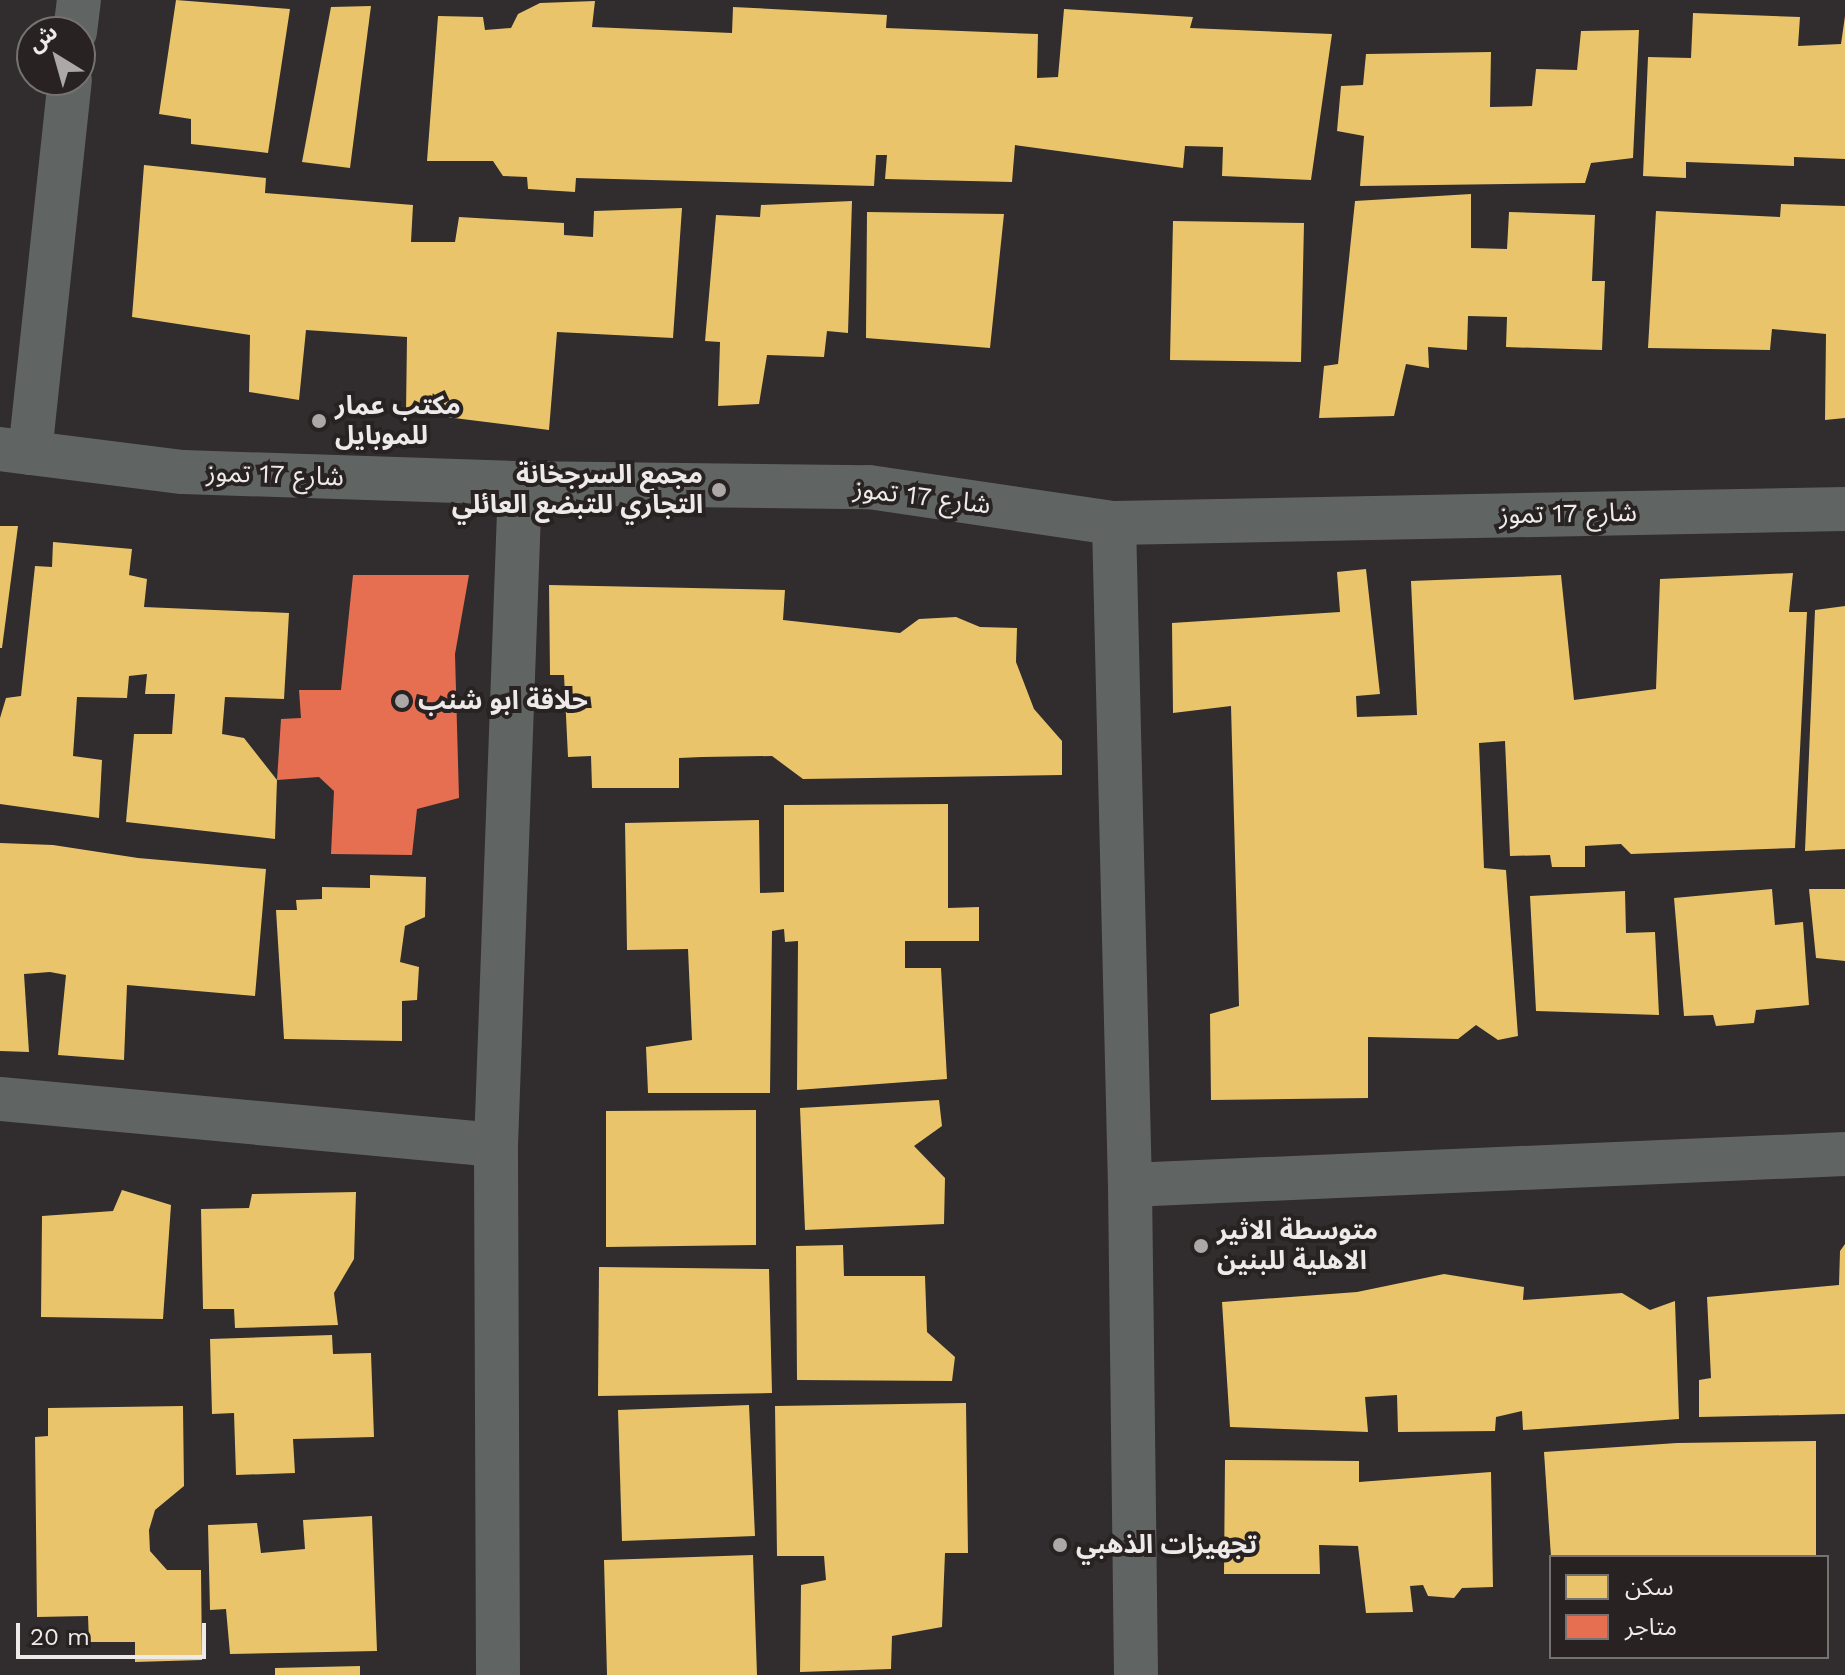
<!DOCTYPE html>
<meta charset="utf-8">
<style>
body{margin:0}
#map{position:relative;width:1845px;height:1675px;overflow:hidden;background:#312c2d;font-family:"Work Sans","Noto Sans Arabic",sans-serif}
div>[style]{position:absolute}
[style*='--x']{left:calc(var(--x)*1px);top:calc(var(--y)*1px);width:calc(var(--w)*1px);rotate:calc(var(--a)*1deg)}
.homes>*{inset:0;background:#e9c46a}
.shops>*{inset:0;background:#e76f51}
.street>*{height:44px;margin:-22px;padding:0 22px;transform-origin:22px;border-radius:22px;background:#606563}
.dots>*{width:22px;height:22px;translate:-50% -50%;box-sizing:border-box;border:4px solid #282222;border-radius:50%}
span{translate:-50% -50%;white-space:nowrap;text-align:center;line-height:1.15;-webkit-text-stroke:8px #282222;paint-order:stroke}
.poi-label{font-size:26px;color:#eeeaea;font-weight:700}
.left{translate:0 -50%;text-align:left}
.right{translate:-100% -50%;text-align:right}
.street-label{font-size:26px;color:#eeeaea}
.legend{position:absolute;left:1549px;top:1555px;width:280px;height:104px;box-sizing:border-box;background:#282222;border:2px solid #777272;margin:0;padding:10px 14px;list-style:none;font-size:24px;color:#eeeaea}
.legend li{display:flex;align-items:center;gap:16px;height:40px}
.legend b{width:40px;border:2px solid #777272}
.north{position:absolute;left:16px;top:16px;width:80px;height:80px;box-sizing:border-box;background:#282222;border:2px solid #777272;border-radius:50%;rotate:323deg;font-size:22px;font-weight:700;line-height:32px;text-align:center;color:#eeeaea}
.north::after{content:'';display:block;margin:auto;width:28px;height:36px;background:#aca8a8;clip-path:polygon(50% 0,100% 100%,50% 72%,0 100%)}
.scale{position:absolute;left:16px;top:1623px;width:190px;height:36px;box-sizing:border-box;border:4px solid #eeeaea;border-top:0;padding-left:10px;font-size:24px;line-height:28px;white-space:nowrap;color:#eeeaea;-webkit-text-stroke:6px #282222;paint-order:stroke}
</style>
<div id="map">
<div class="homes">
<div style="clip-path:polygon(176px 0,290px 9px,268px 153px,191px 144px,191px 119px,159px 114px)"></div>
<div style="clip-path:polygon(595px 1px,592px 27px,732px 33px,733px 7px,887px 15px,886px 28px,1038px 34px,1037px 78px,1058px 77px,1064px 9px,1193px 17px,1190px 28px,1332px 34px,1311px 180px,1222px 176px,1223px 147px,1185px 146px,1183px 168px,1015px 145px,1012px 182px,885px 179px,887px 155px,876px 155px,874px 186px,576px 178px,575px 192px,528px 189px,527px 177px,503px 176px,493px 161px,427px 161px,438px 16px,483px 17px,485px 30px,511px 28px,518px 14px,540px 3px)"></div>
<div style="clip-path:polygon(371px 6px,350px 168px,302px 162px,331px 7px)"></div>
<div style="clip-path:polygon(1693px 13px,1800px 17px,1798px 46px,1841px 44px,1845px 16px,1845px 159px,1794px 157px,1794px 166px,1686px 162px,1686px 178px,1643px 176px,1648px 57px,1691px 58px)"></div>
<div style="clip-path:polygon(1639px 30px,1633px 158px,1591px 163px,1585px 183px,1360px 186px,1364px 136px,1337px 131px,1341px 86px,1363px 85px,1366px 54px,1491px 52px,1490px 107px,1532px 106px,1536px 69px,1577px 70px,1581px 31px)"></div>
<div style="clip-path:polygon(144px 165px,266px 178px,265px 193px,413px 205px,411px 242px,455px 242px,459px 217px,564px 223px,564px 235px,593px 237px,594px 211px,682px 208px,673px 338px,557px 332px,549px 430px,406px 412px,407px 337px,306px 330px,299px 400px,249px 392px,250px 335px,132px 317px)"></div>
<div style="clip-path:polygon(1471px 194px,1471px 248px,1507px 249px,1509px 212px,1595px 215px,1592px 281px,1605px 281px,1602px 350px,1506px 347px,1507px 317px,1468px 316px,1467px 350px,1428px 347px,1429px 368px,1406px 364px,1394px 416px,1319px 418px,1324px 366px,1338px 364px,1355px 201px)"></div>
<div style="clip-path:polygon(852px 201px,848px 333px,827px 331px,824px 357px,767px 355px,759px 404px,718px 406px,720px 342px,705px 341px,716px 215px,760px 217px,761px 205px)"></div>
<div style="clip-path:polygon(1781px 204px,1845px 206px,1845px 418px,1825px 420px,1826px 334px,1772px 329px,1770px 350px,1648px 348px,1656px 211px,1780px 217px)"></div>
<div style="clip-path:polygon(867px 212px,1004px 214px,990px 348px,866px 338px)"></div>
<div style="clip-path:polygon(1173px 221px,1304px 223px,1301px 362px,1170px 360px)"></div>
<div style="clip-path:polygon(0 526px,18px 526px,2px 648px,0 648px)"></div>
<div style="clip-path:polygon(53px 542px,132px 549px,129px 575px,147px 579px,144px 607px,289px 613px,284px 699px,225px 697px,222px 734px,244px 738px,277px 780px,275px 839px,126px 822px,134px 734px,172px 734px,175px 694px,145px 694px,147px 674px,129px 676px,127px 698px,77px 697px,73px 756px,102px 760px,99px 818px,0 804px,0 718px,6px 698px,21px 696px,35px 566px,52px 567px)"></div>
<div style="clip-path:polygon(1366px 569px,1380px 694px,1356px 696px,1357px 717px,1417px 715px,1411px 581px,1561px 575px,1574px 700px,1656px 689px,1660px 579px,1793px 573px,1789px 612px,1807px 612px,1795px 848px,1631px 854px,1621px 844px,1585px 846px,1585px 867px,1552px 867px,1550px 855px,1510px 856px,1505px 741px,1479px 743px,1484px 868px,1506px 870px,1518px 1036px,1498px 1040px,1476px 1025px,1458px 1039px,1368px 1037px,1368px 1098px,1211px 1100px,1210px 1014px,1239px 1006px,1231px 706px,1173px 713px,1172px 623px,1340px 612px,1337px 572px)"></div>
<div style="clip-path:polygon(549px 585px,785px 590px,783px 620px,900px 633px,919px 619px,956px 617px,980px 627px,1017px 628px,1016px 662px,1034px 709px,1062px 741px,1062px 775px,803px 779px,772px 756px,702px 757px,679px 758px,679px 788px,592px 788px,591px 756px,568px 757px,564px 675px,550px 675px)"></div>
<div style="clip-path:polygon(1845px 606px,1845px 849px,1805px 851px,1815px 610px)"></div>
<div style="clip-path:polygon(948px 804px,948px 908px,979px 907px,979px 941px,905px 941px,905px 968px,941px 968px,947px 1079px,797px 1090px,798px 941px,785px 942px,784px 929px,772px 931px,770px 1093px,648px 1093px,646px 1047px,692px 1040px,688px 949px,627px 950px,625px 823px,759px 820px,760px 893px,784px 892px,784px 805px)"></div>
<div style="clip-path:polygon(0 843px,53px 845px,138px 858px,266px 869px,255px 996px,127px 985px,124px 1060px,58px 1055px,66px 975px,50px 972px,24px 974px,29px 1052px,0 1051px)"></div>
<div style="clip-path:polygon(370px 875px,426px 877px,425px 917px,405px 926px,400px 962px,419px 967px,417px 1000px,402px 1001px,402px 1041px,284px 1039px,276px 910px,297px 910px,296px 900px,322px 899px,322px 887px,370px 888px)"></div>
<div style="clip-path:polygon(1772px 889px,1775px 925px,1803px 922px,1809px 1005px,1756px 1010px,1754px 1023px,1716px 1026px,1713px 1015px,1684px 1016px,1674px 898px)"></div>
<div style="clip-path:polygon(1809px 889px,1845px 889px,1845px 961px,1816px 958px)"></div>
<div style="clip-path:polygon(1625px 891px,1626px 933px,1655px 932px,1659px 1015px,1536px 1011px,1530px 896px)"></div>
<div style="clip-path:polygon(939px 1100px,942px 1126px,914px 1146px,945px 1178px,944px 1224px,805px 1230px,800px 1108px)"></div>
<div style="clip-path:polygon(756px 1110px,756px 1245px,606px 1247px,606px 1111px)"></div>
<div style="clip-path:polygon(122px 1190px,171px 1205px,163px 1319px,41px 1317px,42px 1216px,113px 1211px)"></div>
<div style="clip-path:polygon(356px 1192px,354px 1259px,334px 1293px,338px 1325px,235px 1328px,234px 1309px,203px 1309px,201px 1209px,249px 1208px,252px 1194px)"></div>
<div style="clip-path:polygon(1845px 1244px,1845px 1414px,1699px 1417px,1699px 1380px,1711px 1378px,1707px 1297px,1839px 1285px,1840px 1251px)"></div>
<div style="clip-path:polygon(843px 1245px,844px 1276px,925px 1276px,927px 1332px,955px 1357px,952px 1381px,797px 1380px,796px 1246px)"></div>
<div style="clip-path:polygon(599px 1267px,769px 1269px,772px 1393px,598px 1396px)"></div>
<div style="clip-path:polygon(1444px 1274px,1524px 1287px,1523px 1300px,1622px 1293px,1650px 1310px,1675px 1301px,1679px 1419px,1523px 1430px,1522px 1411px,1496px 1417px,1495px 1431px,1398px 1432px,1397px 1395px,1365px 1397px,1368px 1432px,1230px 1427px,1222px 1302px,1357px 1292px)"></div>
<div style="clip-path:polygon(332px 1335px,333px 1354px,371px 1353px,374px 1437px,293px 1439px,295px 1473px,236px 1475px,234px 1413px,212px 1414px,210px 1339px)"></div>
<div style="clip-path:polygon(966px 1403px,968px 1553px,945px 1553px,942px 1627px,892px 1636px,891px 1669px,800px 1672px,801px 1585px,826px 1580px,824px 1556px,777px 1556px,775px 1406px)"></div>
<div style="clip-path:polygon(749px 1405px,755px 1536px,622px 1541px,618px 1410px)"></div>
<div style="clip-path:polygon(183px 1406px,184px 1486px,155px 1510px,149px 1530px,150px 1551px,167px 1570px,201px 1570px,202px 1660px,135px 1662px,135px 1642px,89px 1642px,88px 1616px,37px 1617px,35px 1437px,48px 1436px,48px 1408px)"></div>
<div style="clip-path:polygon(1816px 1441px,1816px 1557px,1551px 1557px,1544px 1452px,1677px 1443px)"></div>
<div style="clip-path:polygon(1225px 1460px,1359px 1461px,1359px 1482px,1491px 1472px,1493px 1587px,1462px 1588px,1454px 1598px,1428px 1596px,1423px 1585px,1410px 1586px,1413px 1612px,1366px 1613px,1358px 1546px,1319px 1545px,1320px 1574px,1224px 1574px)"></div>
<div style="clip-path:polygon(372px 1516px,377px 1651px,230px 1654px,226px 1609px,210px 1610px,208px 1525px,257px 1523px,261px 1553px,305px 1549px,303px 1520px)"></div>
<div style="clip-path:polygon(753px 1555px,757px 1675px,607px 1675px,604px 1560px)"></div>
<div style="clip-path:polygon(360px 1666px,360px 1675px,275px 1675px,275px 1668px)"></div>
</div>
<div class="shops">
<div style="clip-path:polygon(353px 575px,469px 575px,455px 654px,459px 798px,417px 809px,412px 855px,331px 854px,334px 791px,319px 777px,277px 780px,281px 719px,301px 718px,299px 690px,341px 690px)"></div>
</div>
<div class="street">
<div style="--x:75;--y:32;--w:32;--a:-83"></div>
<div style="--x:0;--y:449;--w:184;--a:7.2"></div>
<div style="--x:183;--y:472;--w:337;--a:1.9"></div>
<div style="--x:520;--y:483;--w:349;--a:0.7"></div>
<div style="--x:869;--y:487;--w:248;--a:8.4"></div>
<div style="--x:1114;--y:523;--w:731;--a:-1.1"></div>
<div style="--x:30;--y:453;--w:375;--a:-83.9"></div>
<div style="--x:1114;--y:523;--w:662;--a:88.62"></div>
<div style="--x:1130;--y:1185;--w:490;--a:89.3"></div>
<div style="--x:0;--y:1099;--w:498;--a:5.3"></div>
<div style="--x:1130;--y:1185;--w:716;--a:-2.48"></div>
<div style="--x:498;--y:1675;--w:530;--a:-90.22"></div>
<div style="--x:496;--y:1145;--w:662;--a:-87.92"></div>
</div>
<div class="dots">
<div style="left:319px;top:421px;background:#aca8a8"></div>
<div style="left:719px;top:490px;background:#aca8a8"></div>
<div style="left:402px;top:701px;background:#aca8a8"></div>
<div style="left:1201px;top:1246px;background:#aca8a8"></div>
<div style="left:1060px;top:1545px;background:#aca8a8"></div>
</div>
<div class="poi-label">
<span class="left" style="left:335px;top:421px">مكتب عمار<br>للموبايل</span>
<span class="right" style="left:703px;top:490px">مجمع السرجخانة<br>التجاري للتبضع العائلي</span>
<span class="left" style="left:418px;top:701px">حلاقة ابو شنب</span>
<span class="left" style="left:1217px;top:1246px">متوسطة الاثير<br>الاهلية للبنين</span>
<span class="left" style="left:1076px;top:1545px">تجهيزات الذهبي</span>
</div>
<div class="street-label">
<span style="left:275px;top:475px;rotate:2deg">شارع 17 تموز</span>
<span style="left:922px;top:497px;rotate:7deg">شارع 17 تموز</span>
<span style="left:1568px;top:514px;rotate:-1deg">شارع 17 تموز</span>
</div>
<ul class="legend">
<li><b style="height:22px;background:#e9c46a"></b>سكن</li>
<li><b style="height:22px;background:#e76f51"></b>متاجر</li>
</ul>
<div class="north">ش</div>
<div class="scale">20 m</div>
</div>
